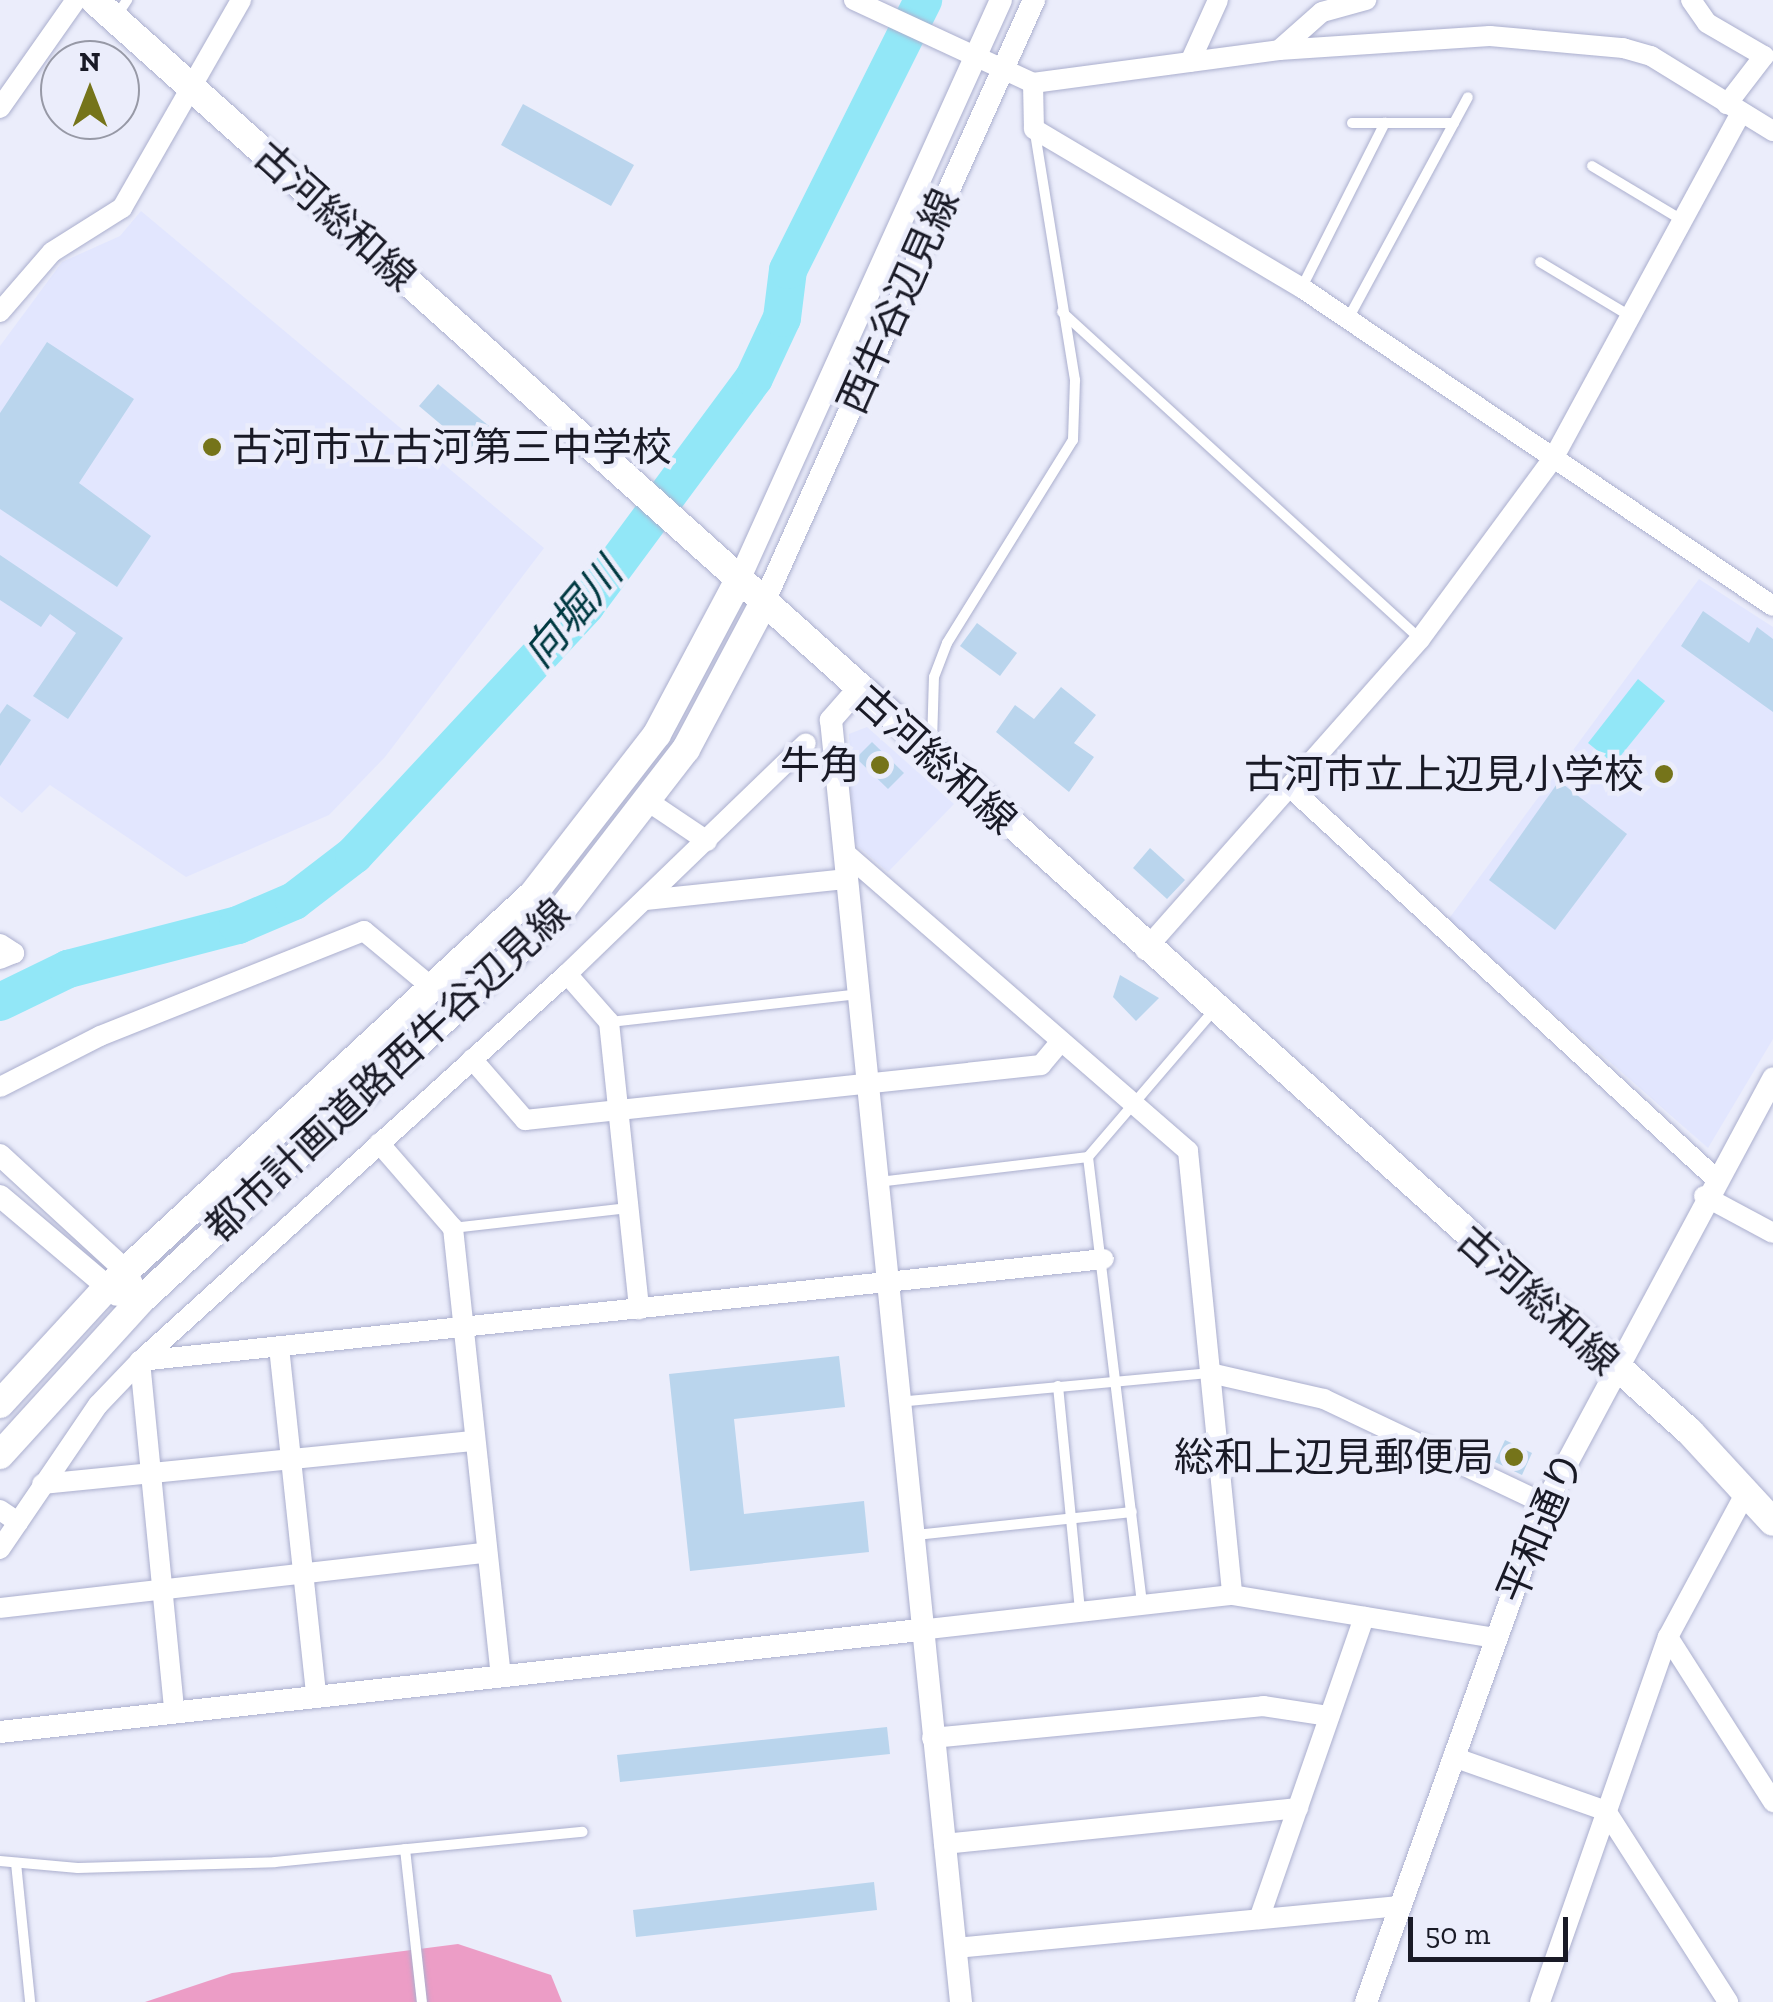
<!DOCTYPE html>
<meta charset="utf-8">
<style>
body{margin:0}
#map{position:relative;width:1773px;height:2002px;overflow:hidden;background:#ebedfb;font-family:"Zilla Slab","Noto Sans JP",serif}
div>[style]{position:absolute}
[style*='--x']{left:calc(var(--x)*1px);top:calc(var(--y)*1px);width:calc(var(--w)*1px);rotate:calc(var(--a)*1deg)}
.built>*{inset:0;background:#e2e6fe}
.forest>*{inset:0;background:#ec9dc6}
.water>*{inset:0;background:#92e7f7}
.river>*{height:38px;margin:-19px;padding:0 19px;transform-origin:19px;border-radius:19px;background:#92e7f7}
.building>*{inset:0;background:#bad5ed}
.roads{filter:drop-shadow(0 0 2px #abafce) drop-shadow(0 0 2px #abafce)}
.service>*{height:10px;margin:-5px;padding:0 5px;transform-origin:5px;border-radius:5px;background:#fff}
.minor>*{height:20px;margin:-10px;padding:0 10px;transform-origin:10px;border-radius:10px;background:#fff}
.tertiary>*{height:22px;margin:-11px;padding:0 11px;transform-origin:11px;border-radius:11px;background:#fff}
.secondary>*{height:28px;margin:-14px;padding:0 14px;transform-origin:14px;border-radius:14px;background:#fff}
.dots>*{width:28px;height:28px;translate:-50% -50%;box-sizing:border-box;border:5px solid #ebedfb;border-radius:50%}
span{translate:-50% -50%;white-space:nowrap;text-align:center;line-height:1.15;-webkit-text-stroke:9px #ebedfb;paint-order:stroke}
.street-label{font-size:40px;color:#191a26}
.poi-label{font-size:40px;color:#191a26}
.left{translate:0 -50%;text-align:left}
.right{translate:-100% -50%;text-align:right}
.water-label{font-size:42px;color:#003941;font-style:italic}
.north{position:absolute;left:40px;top:40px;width:100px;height:100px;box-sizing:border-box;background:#ebedfb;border:2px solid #9799a6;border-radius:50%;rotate:0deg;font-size:28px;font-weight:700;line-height:40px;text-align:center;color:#191a26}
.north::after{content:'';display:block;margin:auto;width:35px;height:45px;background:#75741a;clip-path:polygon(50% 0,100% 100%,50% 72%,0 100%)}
.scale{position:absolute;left:1408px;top:1917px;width:160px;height:45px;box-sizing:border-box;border:5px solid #191a26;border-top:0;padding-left:12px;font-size:30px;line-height:35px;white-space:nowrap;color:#191a26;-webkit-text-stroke:8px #ebedfb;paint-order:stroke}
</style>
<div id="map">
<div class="built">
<div style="clip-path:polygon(141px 211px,544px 548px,385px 757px,329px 815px,186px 877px,50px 785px,22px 813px,0 796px,0 346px,62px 262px,120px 236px)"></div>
<div style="clip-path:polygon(1699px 579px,1773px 627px,1773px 1039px,1708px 1148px,1448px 920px)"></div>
<div style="clip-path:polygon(867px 727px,954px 804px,888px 872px,853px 842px,849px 734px)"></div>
</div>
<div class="forest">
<div style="clip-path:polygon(458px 1944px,551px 1975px,562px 2002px,145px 2002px,232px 1973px)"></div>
</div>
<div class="water">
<div style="clip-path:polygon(1638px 679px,1665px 701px,1614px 764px,1588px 743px)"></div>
</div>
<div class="river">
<div style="--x:0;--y:1002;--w:76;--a:-25.9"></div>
<div style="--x:68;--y:969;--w:176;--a:-14.5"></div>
<div style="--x:238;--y:925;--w:61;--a:-23.2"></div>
<div style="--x:294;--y:901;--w:76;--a:-37.5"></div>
<div style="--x:354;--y:855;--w:341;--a:-47.1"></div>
<div style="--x:586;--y:605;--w:282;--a:-53.5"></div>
<div style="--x:754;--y:378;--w:66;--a:-65"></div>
<div style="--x:782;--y:318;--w:48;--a:-82.9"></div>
<div style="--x:788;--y:270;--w:302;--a:-63.4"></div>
</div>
<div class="building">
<div style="clip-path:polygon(523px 104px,634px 165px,611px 206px,501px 145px)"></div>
<div style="clip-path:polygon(47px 342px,134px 399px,79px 483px,151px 536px,117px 587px,0 509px,0 413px)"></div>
<div style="clip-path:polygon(438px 384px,489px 426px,470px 449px,419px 406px)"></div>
<div style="clip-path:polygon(0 555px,123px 638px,68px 719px,33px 696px,76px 633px,50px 614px,41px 627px,0 600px)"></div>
<div style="clip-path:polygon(1703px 611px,1749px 643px,1757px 627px,1773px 639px,1773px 712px,1681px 646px)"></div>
<div style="clip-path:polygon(977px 623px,1017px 653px,1000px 676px,960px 646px)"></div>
<div style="clip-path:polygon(1061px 687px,1096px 715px,1074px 743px,1094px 757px,1069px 792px,996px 732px,1015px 705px,1034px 719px)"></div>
<div style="clip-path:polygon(7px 704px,31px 720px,0 766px,0 714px)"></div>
<div style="clip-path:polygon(872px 742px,904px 773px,888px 789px,856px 758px)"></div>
<div style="clip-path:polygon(1559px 781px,1627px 834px,1555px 930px,1489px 880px)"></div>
<div style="clip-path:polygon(1150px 848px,1185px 880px,1167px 899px,1133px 868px)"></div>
<div style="clip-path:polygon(1120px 975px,1159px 998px,1136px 1021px,1113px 997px)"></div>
<div style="clip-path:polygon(839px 1356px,845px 1407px,734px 1419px,744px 1514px,864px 1501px,869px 1552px,690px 1571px,669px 1374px)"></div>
<div style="clip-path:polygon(1505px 1440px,1532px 1453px,1522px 1475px,1495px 1462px)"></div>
<div style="clip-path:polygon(887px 1727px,890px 1754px,620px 1782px,617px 1755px)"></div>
<div style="clip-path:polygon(874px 1882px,877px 1910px,636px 1937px,633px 1910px)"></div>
</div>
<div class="roads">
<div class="service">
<div style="--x:115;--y:18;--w:22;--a:-56"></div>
<div style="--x:1352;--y:123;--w:102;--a:0"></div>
<div style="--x:1592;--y:166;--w:105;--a:31"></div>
<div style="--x:1540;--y:262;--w:105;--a:31"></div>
<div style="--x:1302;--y:287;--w:184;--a:-63.2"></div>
<div style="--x:1062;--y:312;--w:485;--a:42.4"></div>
<div style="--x:1348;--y:319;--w:252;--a:-61.6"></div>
<div style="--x:932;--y:743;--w:66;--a:-88.3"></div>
<div style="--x:934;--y:677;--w:36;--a:-69"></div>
<div style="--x:947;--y:643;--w:239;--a:-58.2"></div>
<div style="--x:1073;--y:440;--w:60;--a:-88.1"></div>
<div style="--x:1075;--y:380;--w:251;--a:-99.2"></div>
<div style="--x:610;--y:1022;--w:250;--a:-6.4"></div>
<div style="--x:1088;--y:1157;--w:451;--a:83.1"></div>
<div style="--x:878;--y:1182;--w:211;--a:-6.8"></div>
<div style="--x:1088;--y:1157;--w:192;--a:-49.4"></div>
<div style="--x:453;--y:1228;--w:176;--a:-6.5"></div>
<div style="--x:1058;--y:1386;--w:227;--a:84.4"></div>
<div style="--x:897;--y:1402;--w:313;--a:-5.3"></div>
<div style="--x:916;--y:1535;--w:217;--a:-6.1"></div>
<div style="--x:405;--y:1849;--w:154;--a:83.7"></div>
<div style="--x:0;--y:1861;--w:78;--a:5.1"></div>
<div style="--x:78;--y:1868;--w:197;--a:-1.7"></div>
<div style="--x:275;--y:1862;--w:309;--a:-5.6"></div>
<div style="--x:16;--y:1863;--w:140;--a:84.2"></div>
</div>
<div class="minor">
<div style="--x:854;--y:0;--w:197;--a:24.9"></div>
<div style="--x:1033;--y:83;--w:248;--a:-7.6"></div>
<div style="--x:1279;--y:50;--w:211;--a:-3.8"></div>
<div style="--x:1490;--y:36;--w:134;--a:5.2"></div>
<div style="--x:1623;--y:48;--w:29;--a:16"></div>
<div style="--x:1651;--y:56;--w:143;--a:31.6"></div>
<div style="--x:1691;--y:0;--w:28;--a:55"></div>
<div style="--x:1707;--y:23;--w:66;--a:30.1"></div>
<div style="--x:1764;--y:56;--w:61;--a:127.6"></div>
<div style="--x:1279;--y:50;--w:57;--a:-41.5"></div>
<div style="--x:1322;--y:12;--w:46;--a:-15.3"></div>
<div style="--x:1190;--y:62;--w:68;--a:-65.7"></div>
<div style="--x:1033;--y:83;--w:46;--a:88.8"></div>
<div style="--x:1034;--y:129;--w:312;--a:30.7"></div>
<div style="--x:1302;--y:288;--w:568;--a:34.03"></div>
<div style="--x:0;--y:108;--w:132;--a:-54.9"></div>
<div style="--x:0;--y:312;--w:79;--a:-49.1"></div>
<div style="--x:52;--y:252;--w:83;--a:-32.2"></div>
<div style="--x:122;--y:208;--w:240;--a:-60.2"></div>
<div style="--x:1293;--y:790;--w:573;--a:42.6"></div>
<div style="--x:649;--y:802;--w:70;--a:33.9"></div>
<div style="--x:844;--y:852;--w:456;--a:41"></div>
<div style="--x:1188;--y:1151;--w:446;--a:84.3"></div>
<div style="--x:646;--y:900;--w:202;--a:-6"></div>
<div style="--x:0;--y:944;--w:17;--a:33"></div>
<div style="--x:14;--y:953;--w:15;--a:157"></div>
<div style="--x:1145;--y:950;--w:415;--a:-48.5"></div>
<div style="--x:1420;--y:639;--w:226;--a:-53.6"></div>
<div style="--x:1554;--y:457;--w:392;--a:-61.5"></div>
<div style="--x:567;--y:974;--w:64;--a:48.8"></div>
<div style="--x:609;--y:1022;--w:289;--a:84"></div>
<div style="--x:472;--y:1059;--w:81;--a:49"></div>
<div style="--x:525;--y:1120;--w:519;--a:-6.08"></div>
<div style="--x:1041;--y:1065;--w:31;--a:-50"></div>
<div style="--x:0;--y:1087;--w:112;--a:-27"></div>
<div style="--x:100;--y:1036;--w:284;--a:-21.7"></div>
<div style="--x:364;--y:931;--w:92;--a:39.7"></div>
<div style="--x:379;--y:1143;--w:113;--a:49"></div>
<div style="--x:453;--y:1228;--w:445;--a:83.9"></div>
<div style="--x:1704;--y:1196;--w:78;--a:28.2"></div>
<div style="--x:279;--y:1347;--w:347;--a:83.9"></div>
<div style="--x:1210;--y:1373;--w:117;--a:12.8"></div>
<div style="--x:1324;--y:1399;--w:245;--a:25.4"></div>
<div style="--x:42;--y:1484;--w:435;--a:-5.7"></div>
<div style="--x:0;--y:1510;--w:22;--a:34"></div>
<div style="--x:0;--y:1549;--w:174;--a:-55.8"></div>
<div style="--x:98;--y:1405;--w:61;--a:-46.3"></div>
<div style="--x:140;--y:1361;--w:576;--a:-42.19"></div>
<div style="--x:567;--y:974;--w:332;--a:-44"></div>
<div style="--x:0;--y:1608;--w:489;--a:-6.5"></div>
<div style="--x:919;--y:1630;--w:315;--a:-6.4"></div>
<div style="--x:1232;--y:1595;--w:266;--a:9.3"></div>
<div style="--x:1668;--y:1637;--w:196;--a:57.5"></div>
<div style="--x:174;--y:1708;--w:349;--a:-95.6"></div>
<div style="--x:140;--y:1361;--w:969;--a:-6.04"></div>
<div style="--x:932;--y:1738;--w:333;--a:-5.5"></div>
<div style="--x:1263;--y:1706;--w:67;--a:8.6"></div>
<div style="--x:1453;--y:1757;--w:162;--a:19.4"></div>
<div style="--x:1606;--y:1811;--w:227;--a:57.4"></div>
<div style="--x:944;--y:1844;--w:356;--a:-5.8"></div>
<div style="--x:1259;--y:1919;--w:320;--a:-70.8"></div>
<div style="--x:955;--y:1948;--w:447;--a:-5.4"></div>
<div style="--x:1540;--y:2002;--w:387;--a:-70.7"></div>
<div style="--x:1668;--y:1637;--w:167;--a:-61.7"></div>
</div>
<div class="tertiary">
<div style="--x:739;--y:580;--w:636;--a:-65.69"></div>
<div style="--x:764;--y:602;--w:660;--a:-65.84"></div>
<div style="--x:859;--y:688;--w:43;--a:131.2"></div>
<div style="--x:831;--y:720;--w:1289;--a:84.21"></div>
<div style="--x:0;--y:1155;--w:171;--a:42.6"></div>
<div style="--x:126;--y:1271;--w:33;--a:65"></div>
<div style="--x:0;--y:1196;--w:153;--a:40.2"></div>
<div style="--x:0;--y:1732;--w:925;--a:-6.33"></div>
<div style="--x:1366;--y:2002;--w:529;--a:-70.23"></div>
<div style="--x:1545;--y:1504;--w:483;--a:-61.8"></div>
</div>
<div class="secondary">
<div style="--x:94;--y:0;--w:2144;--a:41.9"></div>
<div style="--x:1690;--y:1432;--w:122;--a:47.3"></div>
<div style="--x:0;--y:1404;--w:154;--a:-47.4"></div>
<div style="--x:104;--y:1291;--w:585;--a:-42.78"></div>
<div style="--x:533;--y:894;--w:202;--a:-52.2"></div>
<div style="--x:657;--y:734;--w:174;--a:-62"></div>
<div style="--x:0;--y:1455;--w:208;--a:-47.7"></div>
<div style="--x:140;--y:1301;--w:572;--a:-42.81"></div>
<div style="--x:560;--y:912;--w:206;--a:-52.3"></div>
<div style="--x:686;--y:749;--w:166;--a:-62"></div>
</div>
</div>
<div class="dots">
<div style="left:212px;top:447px;background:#75741a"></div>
<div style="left:880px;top:765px;background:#75741a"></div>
<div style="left:1664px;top:774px;background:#75741a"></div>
<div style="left:1514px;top:1457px;background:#75741a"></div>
</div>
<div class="street-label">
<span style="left:335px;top:216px;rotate:42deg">古河総和線</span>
<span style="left:898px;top:301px;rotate:-66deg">西牛谷辺見線</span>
<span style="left:936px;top:759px;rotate:42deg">古河総和線</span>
<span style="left:387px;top:1070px;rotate:-43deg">都市計画道路西牛谷辺見線</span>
<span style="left:1538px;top:1300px;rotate:42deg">古河総和線</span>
<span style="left:1540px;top:1527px;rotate:-67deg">平和通り</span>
</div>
<div class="poi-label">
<span class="left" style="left:232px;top:447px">古河市立古河第三中学校</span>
<span class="right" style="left:860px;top:765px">牛角</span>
<span class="right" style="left:1644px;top:774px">古河市立上辺見小学校</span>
<span class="right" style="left:1494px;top:1457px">総和上辺見郵便局</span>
</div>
<div class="water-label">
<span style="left:573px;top:613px;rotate:-50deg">向堀川</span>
</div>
<div class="north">N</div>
<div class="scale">50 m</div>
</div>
